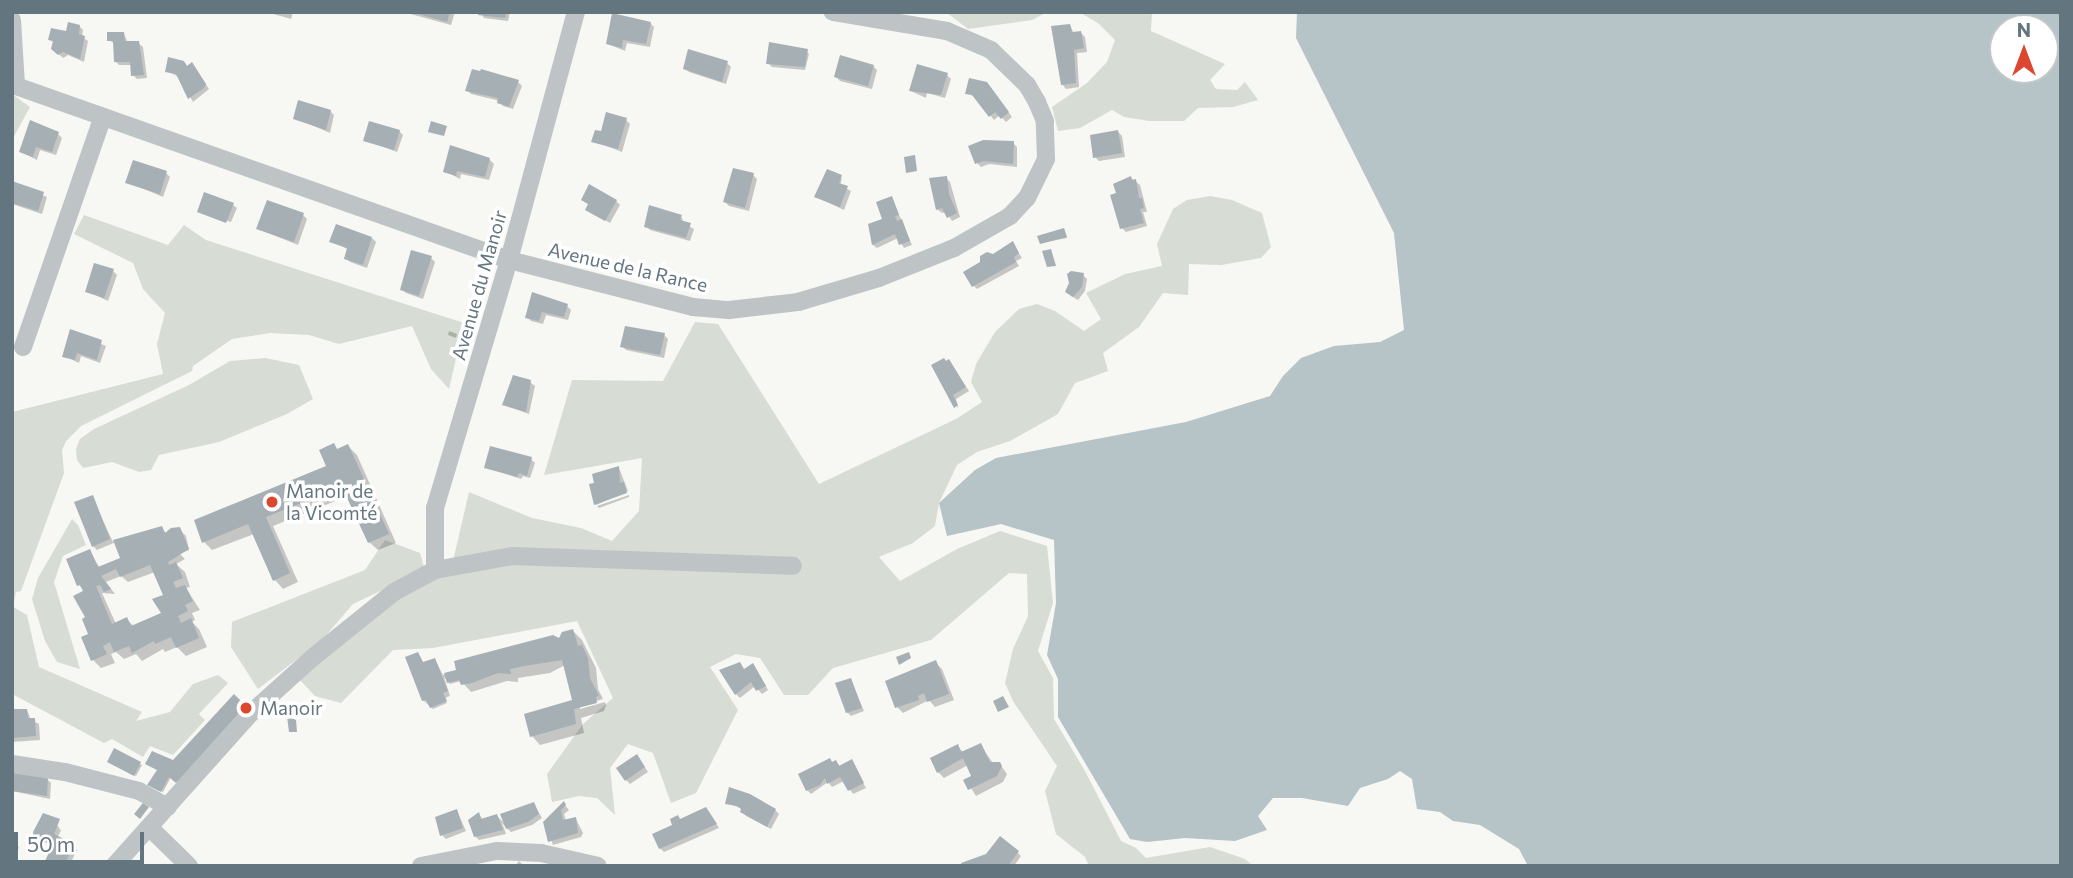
<!DOCTYPE html>
<meta charset="utf-8">
<style>
body{margin:0}
#map{position:relative;width:2073px;height:878px;overflow:hidden;background:#f7f7f4;font-family:Commissioner,sans-serif}
div>[style]{position:absolute}
[style*='--x']{left:calc(var(--x)*1px);top:calc(var(--y)*1px);width:calc(var(--w)*1px);rotate:calc(var(--a)*1deg)}
.green>*{inset:0;background:#d7dcd4}
.water>*{inset:0;background:#b6c3c7}
.shadow>*{inset:0;background:#0003}
.building>*{inset:0;background:#a5afb4}
.minor>*{height:18px;margin:-9px;padding:0 9px;transform-origin:9px;border-radius:9px;background:#bec3c6}
.dots>*{width:19px;height:19px;translate:-50% -50%;box-sizing:border-box;border:4px solid #fff;border-radius:50%}
span{translate:-50% -50%;white-space:nowrap;text-align:center;line-height:1.15;-webkit-text-stroke:7px #fff;paint-order:stroke}
.street-label{font-size:19px;color:#63757e}
.poi-label{font-size:19px;color:#63757e}
.left{translate:0 -50%;text-align:left}
.frame{position:absolute;inset:0;border:14px solid #63757e;pointer-events:none}
.north{position:absolute;left:1989px;top:14px;width:70px;height:70px;box-sizing:border-box;background:#fff;border:2px solid #c1c8cb;border-radius:50%;rotate:0deg;font-size:19px;font-weight:700;line-height:28px;text-align:center;color:#63757e}
.north::after{content:'';display:block;margin:auto;width:24px;height:32px;background:#dc482f;clip-path:polygon(50% 0,100% 100%,50% 72%,0 100%)}
.scale{position:absolute;left:14px;top:832px;width:130px;height:32px;box-sizing:border-box;border:4px solid #63757e;border-top:0;padding-left:9px;font-size:21px;line-height:24px;white-space:nowrap;color:#63757e;-webkit-text-stroke:5px #fff;paint-order:stroke}
</style>
<div id="map">
<div class="green">
<div style="clip-path:polygon(946px 12px,1047px 12px,1032px 20px,968px 29px)"></div>
<div style="clip-path:polygon(1079px 12px,1152px 12px,1151px 31px,1225px 64px,1210px 80px,1216px 89px,1237px 90px,1245px 82px,1258px 100px,1233px 107px,1198px 108px,1184px 121px,1149px 121px,1124px 117px,1112px 110px,1080px 128px,1058px 131px,1052px 107px,1087px 83px,1107px 62px,1115px 40px,1098px 23px)"></div>
<div style="clip-path:polygon(12px 94px,30px 107px,12px 140px)"></div>
<div style="clip-path:polygon(1210px 196px,1232px 200px,1262px 213px,1271px 247px,1261px 258px,1221px 265px,1189px 264px,1188px 295px,1163px 293px,1139px 327px,1103px 353px,1108px 371px,1075px 383px,1058px 414px,1010px 441px,977px 452px,957px 465px,939px 503px,935px 526px,913px 543px,879px 557px,900px 581px,957px 549px,1000px 531px,1047px 546px,1053px 603px,1038px 651px,1053px 678px,1054px 719px,1085px 771px,1121px 841px,1136px 848px,1146px 858px,1210px 847px,1245px 859px,1253px 866px,1089px 866px,1085px 857px,1056px 834px,1045px 791px,1057px 766px,1013px 701px,1005px 683px,1013px 649px,1028px 616px,1027px 574px,1009px 573px,931px 640px,833px 668px,808px 695px,784px 695px,760px 658px,736px 654px,710px 667px,738px 710px,696px 793px,671px 803px,653px 753px,628px 744px,610px 768px,615px 815px,597px 798px,579px 796px,552px 802px,547px 774px,583px 724px,613px 698px,577px 621px,433px 648px,393px 650px,341px 703px,315px 696px,300px 680px,348px 633px,423px 583px,454px 557px,469px 492px,532px 518px,581px 528px,612px 541px,639px 511px,642px 458px,544px 475px,572px 380px,663px 381px,695px 322px,718px 324px,819px 484px,956px 419px,982px 402px,971px 382px,976px 364px,995px 332px,1019px 309px,1037px 304px,1055px 311px,1084px 331px,1101px 319px,1086px 293px,1125px 274px,1162px 266px,1157px 244px,1173px 209px,1187px 200px)"></div>
<div style="clip-path:polygon(84px 215px,168px 245px,184px 225px,206px 240px,464px 323px,449px 389px,431px 369px,412px 326px,339px 344px,309px 335px,270px 333px,232px 339px,193px 366px,192px 371px,81px 426px,66px 441px,62px 450px,64px 473px,21px 591px,16px 592px,13px 607px,27px 615px,39px 667px,142px 712px,136px 721px,170px 712px,193px 684px,218px 675px,228px 683px,199px 714px,205px 720px,173px 755px,150px 746px,143px 757px,112px 739px,104px 743px,12px 694px,12px 412px,163px 374px,157px 344px,165px 313px,143px 289px,133px 263px,74px 234px)"></div>
<div style="clip-path:polygon(265px 358px,299px 365px,313px 399px,287px 414px,219px 442px,159px 455px,151px 470px,139px 472px,112px 462px,83px 468px,77px 460px,76px 449px,80px 439px,94px 429px,189px 385px,230px 361px)"></div>
<div style="clip-path:polygon(72px 519px,78px 525px,86px 545px,63px 556px,54px 582px,80px 669px,57px 662px,45px 641px,32px 599px,38px 578px)"></div>
<div style="clip-path:polygon(385px 540px,420px 553px,425px 570px,353px 604px,322px 640px,258px 689px,231px 647px,232px 622px,365px 570px)"></div>
</div>
<div class="water">
<div style="clip-path:polygon(evenodd,1297px 12px,2061px 12px,2061px 866px,1528px 866px,1519px 849px,1480px 825px,1453px 821px,1440px 812px,1417px 809px,1412px 779px,1400px 771px,1388px 779px,1360px 788px,1348px 806px,1302px 798px,1273px 798px,1258px 816px,1267px 830px,1235px 841px,1185px 838px,1147px 842px,1130px 839px,1058px 717px,1058px 679px,1047px 655px,1056px 603px,1054px 540px,1001px 524px,947px 536px,939px 503px,975px 470px,996px 458px,1186px 422px,1270px 396px,1283px 376px,1301px 358px,1334px 346px,1380px 342px,1404px 330px,1394px 233px,1296px 38px,1297px 12px,2003px 28px,2045px 28px,2045px 70px,2003px 70px,2003px 28px)"></div>
</div>
<div class="shadow">
<div style="clip-path:polygon(266px 12px,293px 12px,291px 19px)"></div>
<div style="clip-path:polygon(403px 12px,455px 12px,451px 25px)"></div>
<div style="clip-path:polygon(480px 12px,510px 12px,508px 21px,484px 18px)"></div>
<div style="clip-path:polygon(650px 23px,654px 27px,650px 47px,627px 43px,625px 51px,608px 44px)"></div>
<div style="clip-path:polygon(1070px 25px,1074px 34px,1081px 33px,1085px 37px,1087px 52px,1077px 53px,1079px 87px,1066px 89px,1062px 84px)"></div>
<div style="clip-path:polygon(79px 26px,83px 30px,82px 37px,88px 41px,84px 62px,68px 55px,63px 58px,53px 49px,54px 43px,50px 39px)"></div>
<div style="clip-path:polygon(124px 34px,128px 43px,138px 43px,143px 47px,147px 78px,137px 79px,133px 75px,132px 65px,119px 65px,115px 61px,115px 44px,109px 40px)"></div>
<div style="clip-path:polygon(805px 50px,809px 54px,805px 70px,772px 67px,768px 63px)"></div>
<div style="clip-path:polygon(689px 51px,727px 63px,731px 67px,726px 84px,689px 72px,685px 68px)"></div>
<div style="clip-path:polygon(873px 66px,877px 70px,872px 89px,840px 81px,836px 77px)"></div>
<div style="clip-path:polygon(188px 67px,195px 68px,209px 89px,193px 102px,179px 77px,167px 71px)"></div>
<div style="clip-path:polygon(947px 75px,951px 79px,945px 98px,927px 93px,926px 98px,911px 91px)"></div>
<div style="clip-path:polygon(518px 82px,522px 86px,513px 109px,503px 106px,500px 101px,471px 94px,467px 90px)"></div>
<div style="clip-path:polygon(991px 88px,1012px 117px,1006px 122px,1000px 115px,994px 120px,977px 98px,967px 93px)"></div>
<div style="clip-path:polygon(330px 111px,334px 115px,330px 133px,295px 118px)"></div>
<div style="clip-path:polygon(626px 120px,630px 124px,622px 152px,593px 141px)"></div>
<div style="clip-path:polygon(399px 131px,403px 135px,397px 152px,365px 140px)"></div>
<div style="clip-path:polygon(1118px 132px,1122px 136px,1125px 157px,1099px 161px,1095px 157px)"></div>
<div style="clip-path:polygon(58px 134px,62px 138px,56px 155px,40px 150px,37px 160px,21px 152px)"></div>
<div style="clip-path:polygon(1013px 143px,1017px 147px,1017px 167px,989px 164px,981px 167px,977px 163px)"></div>
<div style="clip-path:polygon(490px 160px,494px 164px,489px 180px,461px 174px,460px 179px,445px 171px)"></div>
<div style="clip-path:polygon(166px 173px,170px 177px,163px 197px,127px 182px)"></div>
<div style="clip-path:polygon(753px 175px,757px 179px,749px 211px,729px 206px,725px 202px)"></div>
<div style="clip-path:polygon(838px 175px,842px 179px,840px 185px,851px 191px,844px 210px,816px 197px)"></div>
<div style="clip-path:polygon(946px 178px,950px 182px,960px 217px,952px 221px,946px 212px,942px 213px,938px 210px,931px 180px)"></div>
<div style="clip-path:polygon(1131px 178px,1140px 185px,1147px 212px,1143px 212px,1147px 226px,1126px 232px,1122px 228px,1118px 194px)"></div>
<div style="clip-path:polygon(12px 183px,47px 197px,42px 214px,12px 204px)"></div>
<div style="clip-path:polygon(892px 198px,912px 245px,904px 248px,898px 238px,877px 248px,873px 245px,870px 225px,885px 220px)"></div>
<div style="clip-path:polygon(616px 201px,620px 205px,610px 223px,592px 213px)"></div>
<div style="clip-path:polygon(233px 205px,237px 208px,231px 222px,199px 212px)"></div>
<div style="clip-path:polygon(303px 215px,307px 219px,298px 245px,258px 229px)"></div>
<div style="clip-path:polygon(681px 216px,684px 223px,694px 229px,690px 241px,650px 230px,646px 226px)"></div>
<div style="clip-path:polygon(1064px 230px,1067px 238px,1041px 243px)"></div>
<div style="clip-path:polygon(372px 238px,376px 242px,367px 268px,350px 262px,346px 258px,349px 250px,332px 241px)"></div>
<div style="clip-path:polygon(1013px 244px,1022px 258px,1016px 261px,1019px 266px,977px 289px,973px 285px,993px 256px)"></div>
<div style="clip-path:polygon(431px 258px,435px 262px,423px 299px,406px 293px,402px 289px)"></div>
<div style="clip-path:polygon(113px 271px,117px 275px,108px 301px,87px 291px)"></div>
<div style="clip-path:polygon(1083px 275px,1087px 279px,1085px 291px,1078px 300px,1071px 296px)"></div>
<div style="clip-path:polygon(533px 294px,567px 306px,571px 310px,568px 320px,546px 315px,543px 324px,531px 321px,527px 317px)"></div>
<div style="clip-path:polygon(449px 331px,457px 334px,456px 338px,448px 335px)"></div>
<div style="clip-path:polygon(71px 332px,106px 346px,100px 363px,81px 356px,79px 363px,64px 356px)"></div>
<div style="clip-path:polygon(664px 335px,668px 339px,664px 358px,626px 350px,622px 346px)"></div>
<div style="clip-path:polygon(949px 361px,969px 391px,956px 399px,958px 408px,955px 405px,946px 363px)"></div>
<div style="clip-path:polygon(530px 382px,535px 386px,529px 414px,504px 405px)"></div>
<div style="clip-path:polygon(333px 445px,338px 450px,348px 446px,357px 455px,396px 543px,378px 550px,369px 542px,348px 496px,273px 526px,298px 582px,283px 589px,275px 580px,254px 534px,212px 550px,204px 542px,328px 467px)"></div>
<div style="clip-path:polygon(531px 459px,535px 463px,530px 478px,523px 476px,521px 479px,486px 467px)"></div>
<div style="clip-path:polygon(619px 468px,628px 491px,596px 505px,591px 485px)"></div>
<div style="clip-path:polygon(629px 495px,629px 497px,599px 508px,597px 506px)"></div>
<div style="clip-path:polygon(evenodd,92px 497px,113px 542px,161px 528px,167px 534px,179px 529px,186px 536px,189px 550px,184px 552px,176px 544px,173px 547px,185px 559px,176px 564px,185px 572px,190px 587px,186px 588px,200px 610px,192px 613px,195px 620px,192px 622px,199px 629px,207px 647px,186px 656px,177px 647px,165px 652px,163px 649px,142px 661px,136px 654px,124px 659px,116px 652px,111px 654px,115px 663px,101px 668px,93px 660px,86px 592px,79px 585px,89px 551px,100px 568px,123px 559px,116px 542px,97px 550px,93px 546px,92px 497px,155px 572px,165px 596px,164px 614px,134px 626px,127px 620px,116px 624px,102px 593px,115px 594px,106px 582px,121px 576px,128px 582px,155px 572px)"></div>
<div style="clip-path:polygon(573px 631px,582px 640px,596px 668px,598px 689px,603px 699px,580px 706px,580px 709px,605px 702px,606px 705px,604px 711px,581px 718px,584px 733px,540px 745px,532px 736px,575px 701px,565px 665px,550px 673px,518px 678px,518px 682px,507px 681px,471px 692px,461px 681px,450px 684px,444px 677px,450px 696px,445px 698px,447px 703px,433px 709px,423px 700px,418px 654px,424px 664px,435px 660px,443px 675px,560px 640px)"></div>
<div style="clip-path:polygon(936px 663px,942px 669px,954px 700px,935px 707px,929px 700px,903px 713px,897px 707px)"></div>
<div style="clip-path:polygon(756px 669px,768px 690px,762px 694px,755px 686px,740px 698px,736px 694px,744px 670px)"></div>
<div style="clip-path:polygon(851px 680px,864px 711px,851px 716px,847px 712px)"></div>
<div style="clip-path:polygon(27px 710px,31px 720px,39px 724px,40px 740px,12px 742px,12px 721px)"></div>
<div style="clip-path:polygon(249px 711px,179px 783px,171px 777px,163px 792px,151px 786px,159px 771px,147px 763px,174px 762px)"></div>
<div style="clip-path:polygon(980px 745px,993px 763px,999px 763px,1007px 774px,1003px 782px,976px 796px,966px 780px,973px 776px,968px 765px,944px 778px,938px 772px,957px 746px,964px 753px)"></div>
<div style="clip-path:polygon(115px 750px,142px 765px,136px 776px,109px 761px)"></div>
<div style="clip-path:polygon(640px 760px,648px 772px,630px 784px,626px 780px)"></div>
<div style="clip-path:polygon(851px 761px,866px 788px,853px 794px,844px 781px,832px 787px,828px 782px,811px 794px,807px 790px,833px 763px,836px 762px,841px 767px)"></div>
<div style="clip-path:polygon(12px 773px,47px 779px,51px 783px,50px 799px,12px 791px)"></div>
<div style="clip-path:polygon(727px 803px,775px 810px,779px 814px,771px 829px,746px 816px,743px 809px)"></div>
<div style="clip-path:polygon(534px 804px,542px 818px,532px 825px,511px 832px,502px 823px,506px 834px,479px 840px,475px 836px,479px 814px,483px 820px,497px 816px,506px 825px)"></div>
<div style="clip-path:polygon(564px 804px,569px 810px,564px 814px,566px 821px,576px 819px,583px 833px,581px 837px,553px 845px,545px 823px)"></div>
<div style="clip-path:polygon(457px 811px,466px 831px,446px 839px,442px 835px)"></div>
<div style="clip-path:polygon(710px 814px,719px 828px,664px 852px,660px 848px,681px 822px)"></div>
<div style="clip-path:polygon(41px 819px,58px 826px,61px 831px,57px 838px,77px 850px,69px 866px,46px 863px,53px 847px,38px 837px)"></div>
<div style="clip-path:polygon(12px 842px,19px 847px,16px 855px,12px 855px)"></div>
<div style="clip-path:polygon(1015px 850px,1021px 856px,1014px 866px,964px 866px)"></div>
<div style="clip-path:polygon(12px 859px,19px 863px,18px 866px,12px 866px)"></div>
<div style="clip-path:polygon(519px 861px,523px 865px,531px 866px,515px 866px)"></div>
</div>
<div class="building">
<div style="clip-path:polygon(411px 12px,450px 12px,447px 22px)"></div>
<div style="clip-path:polygon(479px 12px,506px 12px,505px 18px,478px 15px)"></div>
<div style="clip-path:polygon(612px 13px,651px 22px,646px 44px,623px 40px,622px 48px,606px 44px)"></div>
<div style="clip-path:polygon(68px 22px,80px 25px,79px 34px,85px 36px,80px 59px,63px 52px,58px 55px,51px 49px,53px 41px,48px 40px,51px 28px,66px 31px)"></div>
<div style="clip-path:polygon(1070px 24px,1072px 32px,1081px 31px,1084px 48px,1074px 50px,1076px 83px,1061px 85px,1051px 26px)"></div>
<div style="clip-path:polygon(107px 32px,124px 32px,125px 41px,139px 41px,144px 75px,131px 76px,130px 62px,114px 62px,113px 41px,107px 41px)"></div>
<div style="clip-path:polygon(769px 42px,808px 49px,805px 67px,766px 64px)"></div>
<div style="clip-path:polygon(688px 49px,728px 61px,722px 82px,683px 69px)"></div>
<div style="clip-path:polygon(840px 55px,874px 65px,868px 86px,834px 77px)"></div>
<div style="clip-path:polygon(168px 57px,184px 61px,187px 66px,192px 62px,206px 84px,204px 88px,188px 99px,176px 74px,165px 72px)"></div>
<div style="clip-path:polygon(917px 64px,948px 73px,941px 95px,909px 91px)"></div>
<div style="clip-path:polygon(472px 69px,480px 71px,481px 69px,519px 80px,509px 107px,497px 103px,498px 98px,465px 91px)"></div>
<div style="clip-path:polygon(969px 78px,987px 82px,1009px 112px,1001px 119px,995px 112px,989px 117px,972px 95px,965px 94px)"></div>
<div style="clip-path:polygon(298px 100px,331px 110px,326px 130px,293px 119px)"></div>
<div style="clip-path:polygon(606px 112px,627px 118px,618px 149px,591px 142px,595px 130px,601px 131px)"></div>
<div style="clip-path:polygon(30px 120px,59px 132px,52px 152px,36px 147px,33px 157px,19px 152px)"></div>
<div style="clip-path:polygon(369px 121px,400px 130px,394px 150px,363px 141px)"></div>
<div style="clip-path:polygon(431px 121px,447px 126px,444px 136px,428px 132px)"></div>
<div style="clip-path:polygon(1118px 130px,1122px 153px,1093px 158px,1090px 135px)"></div>
<div style="clip-path:polygon(983px 140px,1014px 141px,1013px 164px,984px 161px,975px 164px,968px 146px)"></div>
<div style="clip-path:polygon(450px 145px,490px 158px,485px 177px,457px 171px,456px 176px,443px 172px)"></div>
<div style="clip-path:polygon(915px 155px,917px 171px,906px 173px,904px 157px)"></div>
<div style="clip-path:polygon(133px 160px,167px 171px,160px 194px,125px 183px)"></div>
<div style="clip-path:polygon(733px 168px,754px 173px,745px 208px,723px 202px)"></div>
<div style="clip-path:polygon(827px 169px,842px 175px,839px 183px,848px 186px,840px 207px,814px 197px)"></div>
<div style="clip-path:polygon(947px 176px,949px 194px,957px 213px,947px 218px,942px 208px,936px 210px,929px 178px)"></div>
<div style="clip-path:polygon(1131px 176px,1132px 180px,1136px 179px,1139px 198px,1142px 198px,1144px 208px,1140px 209px,1144px 223px,1120px 229px,1110px 195px,1116px 193px,1113px 184px)"></div>
<div style="clip-path:polygon(12px 181px,44px 192px,38px 211px,12px 203px)"></div>
<div style="clip-path:polygon(589px 184px,617px 200px,605px 221px,585px 210px,588px 204px,581px 200px)"></div>
<div style="clip-path:polygon(204px 192px,234px 203px,226px 223px,197px 212px)"></div>
<div style="clip-path:polygon(892px 196px,899px 215px,895px 216px,897px 221px,902px 219px,910px 241px,899px 245px,895px 234px,872px 245px,868px 224px,882px 219px,876px 202px)"></div>
<div style="clip-path:polygon(267px 200px,304px 213px,294px 242px,256px 229px)"></div>
<div style="clip-path:polygon(649px 205px,682px 215px,680px 220px,691px 223px,686px 238px,644px 227px)"></div>
<div style="clip-path:polygon(336px 224px,372px 237px,363px 265px,344px 259px,347px 248px,329px 242px)"></div>
<div style="clip-path:polygon(1064px 228px,1067px 237px,1040px 244px,1037px 236px)"></div>
<div style="clip-path:polygon(1013px 241px,1019px 253px,1014px 257px,1016px 262px,972px 287px,963px 272px,980px 262px,980px 256px,987px 252px,993px 254px)"></div>
<div style="clip-path:polygon(1051px 249px,1056px 266px,1047px 267px,1042px 251px)"></div>
<div style="clip-path:polygon(411px 250px,432px 256px,419px 296px,400px 290px)"></div>
<div style="clip-path:polygon(94px 263px,114px 269px,104px 298px,85px 292px)"></div>
<div style="clip-path:polygon(1071px 271px,1084px 273px,1082px 287px,1073px 297px,1065px 292px,1069px 283px,1067px 274px)"></div>
<div style="clip-path:polygon(532px 292px,568px 304px,564px 317px,542px 312px,539px 321px,525px 318px)"></div>
<div style="clip-path:polygon(625px 326px,665px 333px,660px 355px,620px 347px)"></div>
<div style="clip-path:polygon(70px 329px,102px 340px,97px 360px,77px 353px,75px 360px,62px 357px)"></div>
<div style="clip-path:polygon(944px 358px,946px 361px,949px 359px,966px 387px,953px 395px,958px 405px,954px 408px,931px 365px)"></div>
<div style="clip-path:polygon(513px 375px,531px 380px,526px 412px,502px 405px)"></div>
<div style="clip-path:polygon(334px 443px,337px 449px,348px 444px,389px 534px,368px 543px,342px 487px,266px 517px,290px 573px,273px 581px,248px 524px,202px 543px,194px 520px,326px 466px,319px 450px)"></div>
<div style="clip-path:polygon(490px 446px,532px 457px,527px 476px,519px 473px,517px 477px,484px 468px)"></div>
<div style="clip-path:polygon(619px 466px,620px 483px,624px 482px,627px 493px,594px 505px,589px 484px,594px 483px,592px 474px)"></div>
<div style="clip-path:polygon(93px 495px,110px 539px,92px 547px,74px 502px)"></div>
<div style="clip-path:polygon(evenodd,162px 526px,165px 533px,171px 528px,180px 527px,189px 549px,168px 562px,169px 565px,176px 562px,183px 578px,173px 582px,176px 588px,185px 585px,193px 601px,185px 605px,188px 611px,178px 616px,181px 623px,191px 618px,199px 638px,176px 648px,171px 637px,155px 644px,154px 641px,132px 653px,129px 646px,114px 652px,110px 642px,103px 646px,107px 654px,91px 661px,81px 637px,88px 634px,82px 619px,85px 617px,73px 596px,83px 591px,80px 585px,77px 586px,66px 559px,90px 549px,98px 567px,120px 558px,113px 540px,162px 526px,150px 565px,163px 595px,152px 599px,161px 613px,131px 626px,127px 617px,112px 624px,96px 586px,100px 585px,104px 592px,111px 589px,101px 576px,116px 569px,120px 577px,150px 565px)"></div>
<div style="clip-path:polygon(573px 629px,578px 646px,582px 645px,588px 658px,590px 678px,599px 696px,596px 697px,597px 703px,574px 709px,576px 724px,530px 737px,524px 714px,572px 700px,562px 660px,524px 666px,510px 669px,511px 674px,498px 673px,472px 683px,461px 685px,459px 680px,447px 683px,444px 673px,456px 670px,454px 661px,553px 635px,559px 638px,562px 632px)"></div>
<div style="clip-path:polygon(418px 652px,423px 662px,435px 658px,448px 691px,443px 693px,447px 701px,430px 708px,426px 700px,422px 701px,405px 657px)"></div>
<div style="clip-path:polygon(909px 652px,911px 658px,899px 665px,896px 657px)"></div>
<div style="clip-path:polygon(936px 660px,949px 694px,927px 702px,924px 693px,918px 696px,919px 700px,895px 708px,885px 681px)"></div>
<div style="clip-path:polygon(740px 662px,744px 669px,753px 663px,766px 686px,756px 691px,751px 682px,735px 695px,719px 670px)"></div>
<div style="clip-path:polygon(851px 678px,862px 708px,846px 713px,835px 683px)"></div>
<div style="clip-path:polygon(234px 694px,246px 706px,176px 783px,169px 777px,161px 792px,147px 785px,157px 770px,145px 764px,152px 751px,173px 760px)"></div>
<div style="clip-path:polygon(1003px 696px,1009px 707px,998px 712px,993px 701px)"></div>
<div style="clip-path:polygon(14px 709px,27px 709px,28px 718px,35px 718px,36px 736px,12px 738px)"></div>
<div style="clip-path:polygon(287px 716px,296px 720px,297px 732px,289px 732px)"></div>
<div style="clip-path:polygon(981px 743px,990px 762px,1000px 762px,1002px 766px,997px 776px,968px 790px,963px 780px,971px 776px,963px 758px,937px 773px,930px 758px,958px 744px,961px 752px)"></div>
<div style="clip-path:polygon(114px 748px,141px 762px,134px 776px,107px 762px)"></div>
<div style="clip-path:polygon(637px 754px,645px 767px,625px 781px,616px 768px)"></div>
<div style="clip-path:polygon(830px 758px,832px 762px,836px 760px,839px 766px,852px 759px,864px 783px,848px 791px,840px 777px,827px 784px,825px 778px,820px 785px,806px 791px,798px 774px)"></div>
<div style="clip-path:polygon(12px 771px,48px 777px,47px 796px,12px 791px)"></div>
<div style="clip-path:polygon(729px 787px,750px 794px,776px 809px,767px 827px,740px 812px,741px 809px,737px 806px,725px 804px)"></div>
<div style="clip-path:polygon(564px 801px,566px 805px,561px 810px,563px 820px,576px 817px,578px 833px,548px 842px,543px 822px)"></div>
<div style="clip-path:polygon(534px 802px,539px 814px,528px 822px,506px 829px,500px 814px)"></div>
<div style="clip-path:polygon(143px 803px,149px 807px,140px 819px,134px 814px)"></div>
<div style="clip-path:polygon(706px 807px,717px 824px,659px 849px,652px 834px,672px 825px,670px 819px,678px 815px,680px 819px)"></div>
<div style="clip-path:polygon(457px 809px,463px 828px,440px 836px,435px 817px)"></div>
<div style="clip-path:polygon(479px 812px,481px 819px,497px 814px,503px 830px,474px 837px,468px 820px)"></div>
<div style="clip-path:polygon(43px 813px,60px 819px,54px 834px,74px 844px,64px 866px,44px 863px,52px 846px,32px 834px)"></div>
<div style="clip-path:polygon(1000px 836px,1019px 851px,1008px 866px,962px 866px,961px 863px,986px 854px)"></div>
</div>
<div class="minor">
<div style="--x:12;--y:20;--w:66;--a:86.5"></div>
<div style="--x:16;--y:86;--w:523;--a:19.44"></div>
<div style="--x:509;--y:260;--w:190;--a:14.3"></div>
<div style="--x:693;--y:307;--w:36;--a:5"></div>
<div style="--x:729;--y:310;--w:69;--a:-6.6"></div>
<div style="--x:798;--y:302;--w:84;--a:-16.5"></div>
<div style="--x:879;--y:278;--w:81;--a:-21.8"></div>
<div style="--x:954;--y:248;--w:64;--a:-29.7"></div>
<div style="--x:1010;--y:216;--w:25;--a:-47"></div>
<div style="--x:1027;--y:198;--w:43;--a:-64"></div>
<div style="--x:1046;--y:159;--w:38;--a:-92"></div>
<div style="--x:1045;--y:121;--w:21;--a:-113"></div>
<div style="--x:1037;--y:102;--w:20;--a:-120"></div>
<div style="--x:1027;--y:85;--w:50;--a:-135.8"></div>
<div style="--x:991;--y:50;--w:48;--a:-156.6"></div>
<div style="--x:947;--y:31;--w:116;--a:-170.5"></div>
<div style="--x:23;--y:347;--w:244;--a:-70.9"></div>
<div style="--x:435;--y:570;--w:62;--a:-90"></div>
<div style="--x:435;--y:508;--w:259;--a:-73.4"></div>
<div style="--x:509;--y:260;--w:257;--a:-74.9"></div>
<div style="--x:12;--y:764;--w:54;--a:8.6"></div>
<div style="--x:65;--y:772;--w:76;--a:14.4"></div>
<div style="--x:139;--y:791;--w:33;--a:29"></div>
<div style="--x:149;--y:827;--w:56;--a:44.3"></div>
<div style="--x:114;--y:866;--w:205;--a:-48.2"></div>
<div style="--x:251;--y:713;--w:82;--a:-42"></div>
<div style="--x:312;--y:658;--w:105;--a:-38.8"></div>
<div style="--x:394;--y:592;--w:47;--a:-28.2"></div>
<div style="--x:435;--y:570;--w:78;--a:-10.3"></div>
<div style="--x:512;--y:556;--w:281;--a:2"></div>
<div style="--x:421;--y:866;--w:77;--a:-11.2"></div>
<div style="--x:497;--y:851;--w:44;--a:2.6"></div>
<div style="--x:541;--y:853;--w:58;--a:12.8"></div>
</div>
<div class="dots">
<div style="left:272px;top:502px;background:#dc482f"></div>
<div style="left:246px;top:708px;background:#dc482f"></div>
</div>
<div class="street-label">
<span style="left:628px;top:267px;rotate:13deg">Avenue de la Rance</span>
<span style="left:479px;top:285px;rotate:-74deg">Avenue du Manoir</span>
</div>
<div class="poi-label">
<span class="left" style="left:286px;top:502px">Manoir de<br>la Vicomté</span>
<span class="left" style="left:260px;top:708px">Manoir</span>
</div>
<div class="frame"></div>
<div class="north">N</div>
<div class="scale">50 m</div>
</div>
